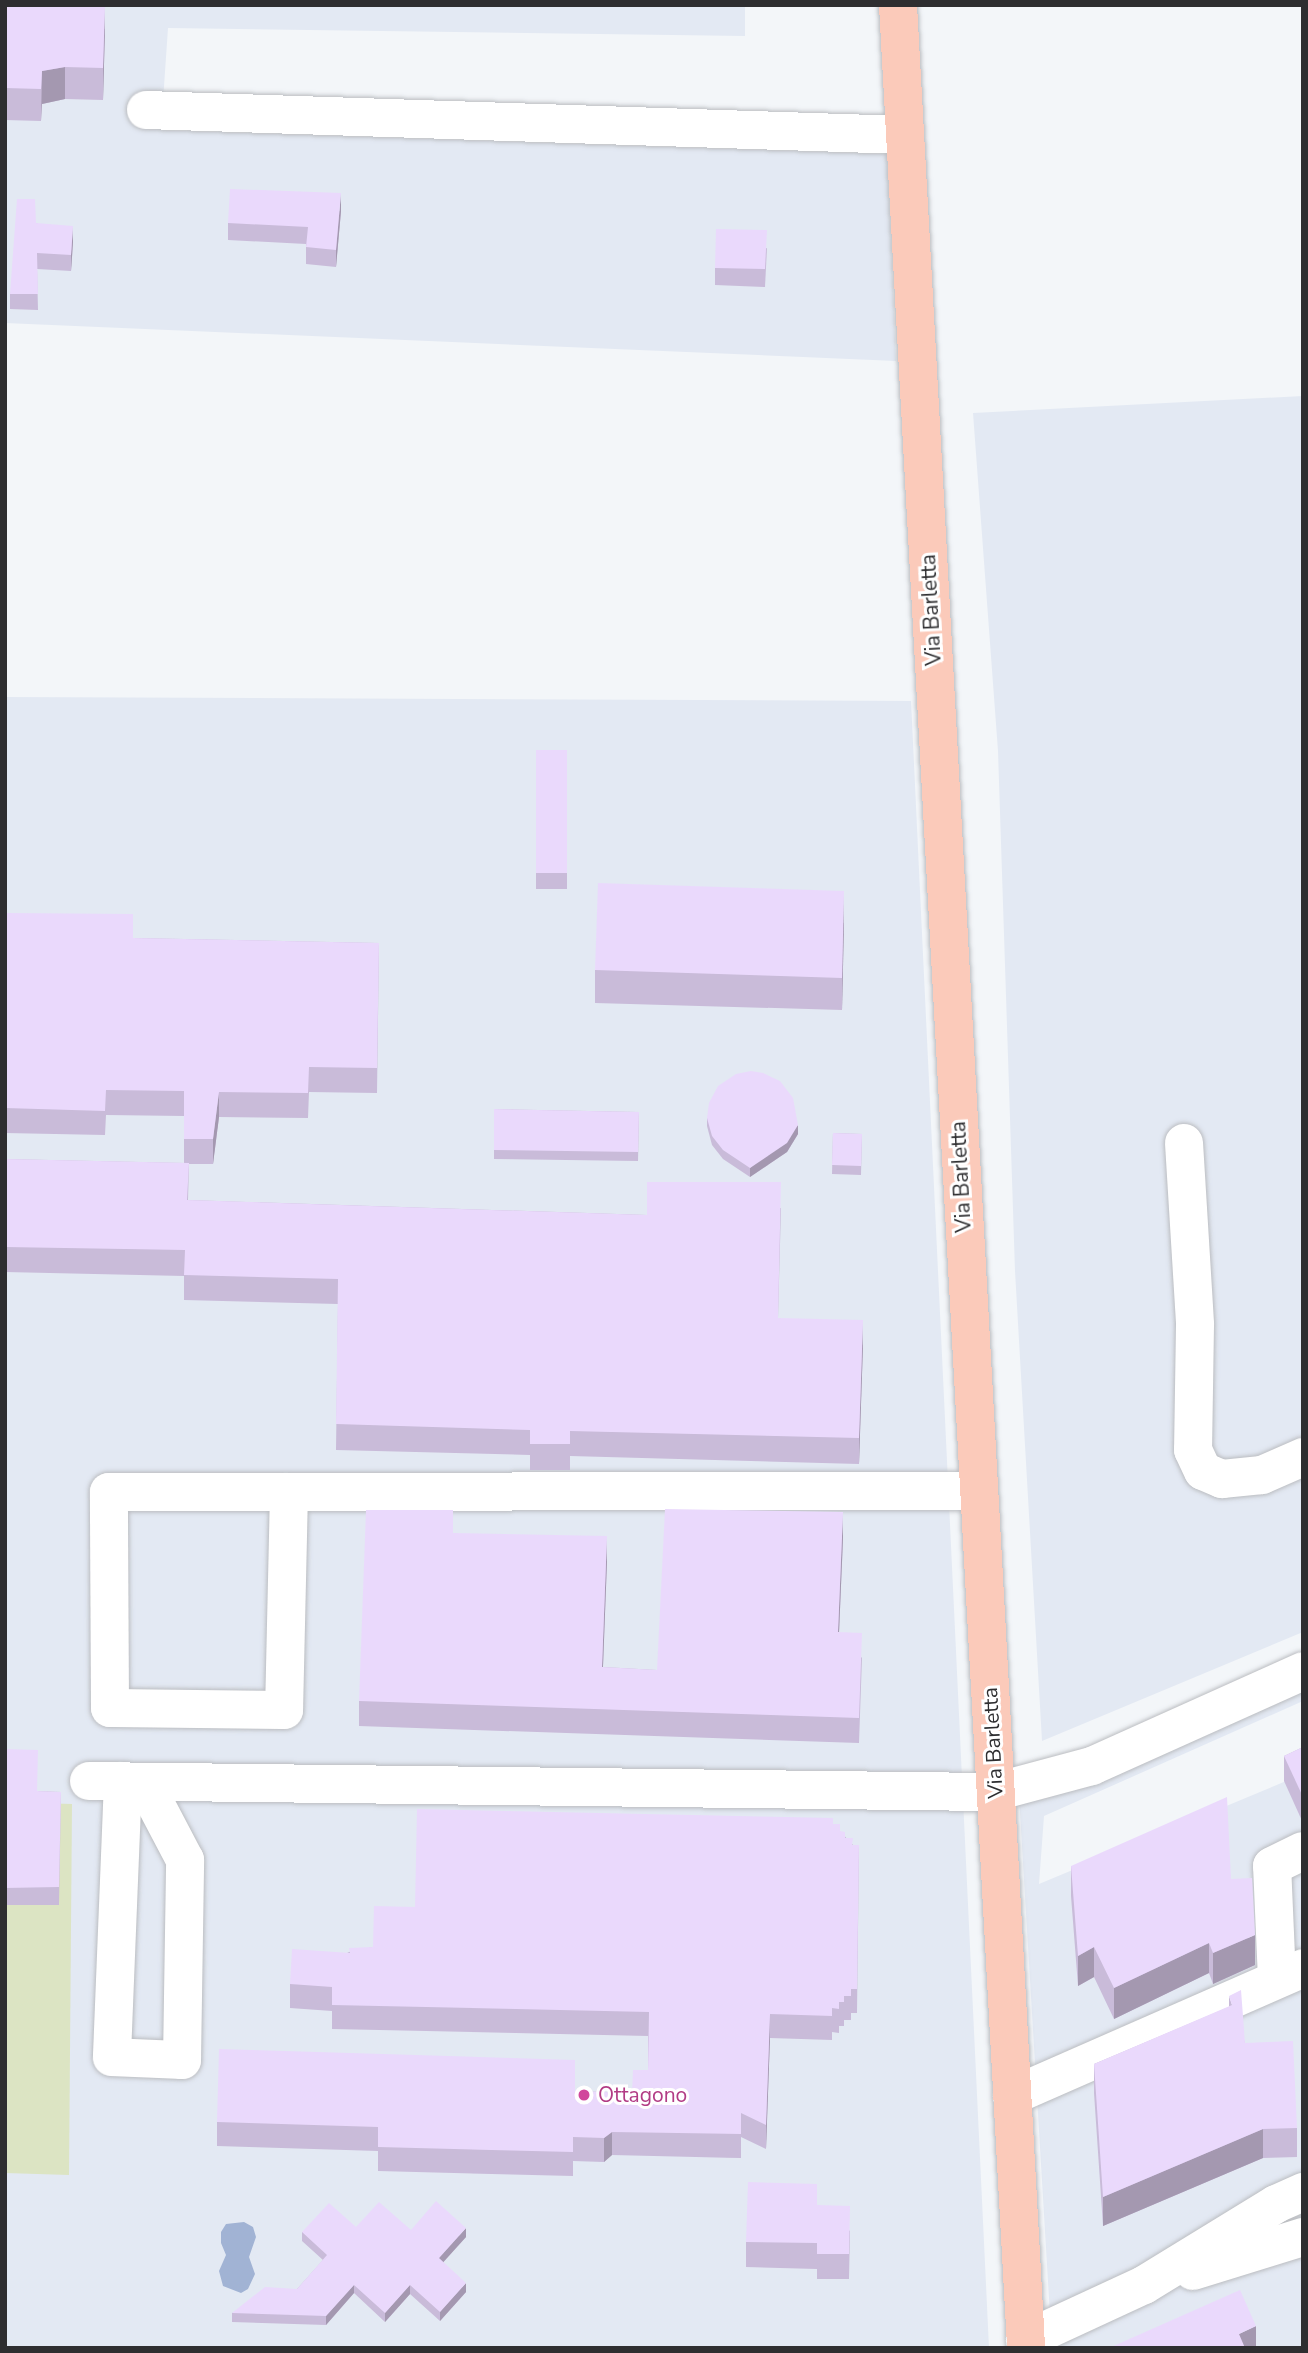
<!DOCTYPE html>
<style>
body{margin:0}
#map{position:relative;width:1308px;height:2353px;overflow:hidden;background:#f3f6f9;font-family:"Nunito Sans",sans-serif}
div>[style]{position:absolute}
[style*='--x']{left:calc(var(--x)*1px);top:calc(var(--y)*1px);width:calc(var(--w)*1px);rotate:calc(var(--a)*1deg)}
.built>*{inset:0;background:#e3e9f3}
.green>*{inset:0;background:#dce4c3}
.water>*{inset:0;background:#a1b3d4}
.roads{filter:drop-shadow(0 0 2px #bbbdc1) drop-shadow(0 0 2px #bbbdc1)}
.minor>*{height:38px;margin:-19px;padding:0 19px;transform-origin:19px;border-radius:19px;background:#fff}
.major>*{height:38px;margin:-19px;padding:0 19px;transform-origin:19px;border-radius:19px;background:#fbcaba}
.wall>*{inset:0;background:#c9bbd9}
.shaded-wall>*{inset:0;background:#a498b0}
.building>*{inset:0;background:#ead9fc}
.dots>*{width:19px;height:19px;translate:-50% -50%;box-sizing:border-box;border:4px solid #fff;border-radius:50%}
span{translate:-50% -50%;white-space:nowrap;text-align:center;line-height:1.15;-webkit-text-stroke:6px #fff;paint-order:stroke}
.street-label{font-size:21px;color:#2e2e30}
.hotel-label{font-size:21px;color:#b23c85}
.left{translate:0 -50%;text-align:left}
.frame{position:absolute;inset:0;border:7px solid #2e2e30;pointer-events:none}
</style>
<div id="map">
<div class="built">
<div style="clip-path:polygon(5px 5px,745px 5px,745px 36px,168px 28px,161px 130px,887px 154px,896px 361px,5px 323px)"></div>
<div style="clip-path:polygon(1303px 396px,1303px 1632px,1042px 1741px,1015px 1271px,998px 751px,973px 413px)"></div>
<div style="clip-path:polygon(5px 697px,911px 701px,989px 2348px,5px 2348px)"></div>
<div style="clip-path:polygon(1303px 1653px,1303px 1701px,1044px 1816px,1039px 1884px,1303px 1774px,1303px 2348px,1052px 2348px,1018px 1779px)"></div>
</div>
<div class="green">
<div style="clip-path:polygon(5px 1802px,72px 1804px,69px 2175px,5px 2173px)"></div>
</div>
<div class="water">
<div style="clip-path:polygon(244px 2222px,253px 2227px,256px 2237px,249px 2257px,255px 2274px,248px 2289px,241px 2293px,223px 2286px,219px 2271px,226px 2255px,221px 2243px,221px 2232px,226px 2224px)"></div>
</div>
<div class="roads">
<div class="minor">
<div style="--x:146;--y:110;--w:759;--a:1.89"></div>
<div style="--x:1184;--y:1143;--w:182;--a:86.5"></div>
<div style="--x:1195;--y:1325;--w:125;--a:90.9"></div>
<div style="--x:1193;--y:1450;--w:23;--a:65"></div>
<div style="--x:1203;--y:1471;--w:21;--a:23"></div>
<div style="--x:1222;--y:1479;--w:40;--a:-5.7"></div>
<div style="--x:1262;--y:1475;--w:45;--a:-23.7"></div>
<div style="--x:289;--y:1492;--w:218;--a:91.3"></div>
<div style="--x:284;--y:1710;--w:174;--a:-179.3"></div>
<div style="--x:110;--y:1708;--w:216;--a:-90.3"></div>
<div style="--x:109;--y:1492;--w:870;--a:-0.07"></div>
<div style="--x:89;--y:1781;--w:906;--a:0.7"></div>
<div style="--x:995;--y:1792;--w:100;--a:-15"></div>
<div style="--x:1092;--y:1766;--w:231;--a:-24.2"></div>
<div style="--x:123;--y:1781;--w:276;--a:92.3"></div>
<div style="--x:112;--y:2057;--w:70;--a:2.5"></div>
<div style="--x:182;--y:2060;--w:200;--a:-89.1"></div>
<div style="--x:185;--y:1860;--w:88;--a:-117.7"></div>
<div style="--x:1277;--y:1979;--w:113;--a:-92.5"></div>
<div style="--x:1272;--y:1866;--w:34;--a:-26"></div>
<div style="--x:1012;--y:2096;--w:318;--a:-23.7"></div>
<div style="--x:1193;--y:2271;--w:115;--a:-17.2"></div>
<div style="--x:1025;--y:2340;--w:131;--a:-24.8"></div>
<div style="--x:1144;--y:2285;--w:155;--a:-31.5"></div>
<div style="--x:1276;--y:2204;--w:30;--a:-24"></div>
</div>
<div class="major">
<div style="--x:898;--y:5;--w:2346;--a:86.87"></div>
</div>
</div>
<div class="wall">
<div style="clip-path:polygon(5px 5px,105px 29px,103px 100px,65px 99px,42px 104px,41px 121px,5px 120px)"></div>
<div style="clip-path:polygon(341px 211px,336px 267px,306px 264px,306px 244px,228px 240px,228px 223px)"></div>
<div style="clip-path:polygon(36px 223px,73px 242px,71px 271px,37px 269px,38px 310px,10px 309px,10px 294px)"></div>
<div style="clip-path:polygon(767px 248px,765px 287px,715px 285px,715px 268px)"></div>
<div style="clip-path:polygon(536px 750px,567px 750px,567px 889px,536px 889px)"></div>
<div style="clip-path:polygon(5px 913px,133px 938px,379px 943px,377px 1093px,309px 1092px,308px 1118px,219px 1117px,213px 1164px,189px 1164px,188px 1200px,647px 1215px,781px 1208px,778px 1318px,863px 1345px,859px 1464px,570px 1456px,570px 1470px,530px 1470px,530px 1455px,336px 1450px,338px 1304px,184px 1300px,184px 1276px,5px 1272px,5px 1159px,184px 1163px,184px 1116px,106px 1115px,105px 1135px,5px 1133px)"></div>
<div style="clip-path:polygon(844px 923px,842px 1010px,595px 1003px,595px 970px)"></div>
<div style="clip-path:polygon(494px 1109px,639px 1112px,638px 1161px,494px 1159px)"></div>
<div style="clip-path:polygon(707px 1118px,798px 1134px,787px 1152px,750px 1177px,723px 1159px,712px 1145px,707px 1126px)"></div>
<div style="clip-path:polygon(833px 1133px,862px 1134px,861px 1175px,832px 1174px)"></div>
<div style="clip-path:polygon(453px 1533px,607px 1561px,603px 1667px,657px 1670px,843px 1538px,839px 1632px,862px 1658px,859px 1743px,359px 1726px,359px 1701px)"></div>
<div style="clip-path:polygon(1303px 1747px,1303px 1823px,1284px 1781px,1284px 1756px)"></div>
<div style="clip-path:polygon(5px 1749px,37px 1791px,61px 1792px,59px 1905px,5px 1905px)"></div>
<div style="clip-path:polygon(833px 1824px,853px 1845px,859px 1845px,857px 2013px,851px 2013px,851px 2020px,844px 2020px,844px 2026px,839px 2026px,839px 2033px,832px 2032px,832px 2040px,770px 2038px,766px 2149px,741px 2137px,741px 2158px,612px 2155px,604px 2162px,573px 2161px,573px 2176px,378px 2171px,378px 2151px,217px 2146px,217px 2122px,575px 2091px,632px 2093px,648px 2070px,648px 2036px,332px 2029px,332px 2011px,290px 2008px,290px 1984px,349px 1952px,373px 1947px,415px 1907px)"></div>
<div style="clip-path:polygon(1071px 1866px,1231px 1879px,1255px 1965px,1213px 1984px,1209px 1973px,1114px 2019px,1094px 1977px,1078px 1986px,1071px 1896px)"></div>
<div style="clip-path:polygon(1229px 1996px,1245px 2043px,1297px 2128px,1297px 2157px,1263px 2158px,1103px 2226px,1094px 2093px,1094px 2064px,1229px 2007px)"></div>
<div style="clip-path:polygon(817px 2205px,850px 2231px,849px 2279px,817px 2279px,817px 2269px,746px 2267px,746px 2242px)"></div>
<div style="clip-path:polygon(411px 2230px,466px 2237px,443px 2262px,466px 2292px,440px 2321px,410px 2294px,385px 2322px,354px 2293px,326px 2325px,232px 2322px,232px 2313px,297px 2289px,323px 2260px,302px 2241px,302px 2232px)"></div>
</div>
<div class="shaded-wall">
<div style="clip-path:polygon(105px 5px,105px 29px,103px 100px,103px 68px)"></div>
<div style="clip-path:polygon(65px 67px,65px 99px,42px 104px,41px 121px,42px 71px)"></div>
<div style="clip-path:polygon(341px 193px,341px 211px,336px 267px,336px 250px)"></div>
<div style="clip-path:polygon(73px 226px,73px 242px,71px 271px,71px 255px)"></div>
<div style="clip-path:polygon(844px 891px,844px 923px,842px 1010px,842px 978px)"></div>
<div style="clip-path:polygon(219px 1092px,219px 1117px,213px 1164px,213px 1139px)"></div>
<div style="clip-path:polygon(798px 1125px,798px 1134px,787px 1152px,750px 1177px,750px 1168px)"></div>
<div style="clip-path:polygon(863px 1320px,863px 1345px,859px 1464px,859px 1438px)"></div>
<div style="clip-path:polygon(843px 1512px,843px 1538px,838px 1657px,838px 1632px)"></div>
<div style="clip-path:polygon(607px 1536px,607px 1561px,602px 1692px,602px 1667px)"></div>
<div style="clip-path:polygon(1255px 1935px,1255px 1965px,1213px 1984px,1213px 1953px)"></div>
<div style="clip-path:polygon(1209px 1943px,1209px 1973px,1114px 2019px,1114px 1988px)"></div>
<div style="clip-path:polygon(1094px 1947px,1094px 1977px,1078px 1986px,1078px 1956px)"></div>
<div style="clip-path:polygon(770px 2014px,770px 2038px,766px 2149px,766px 2125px)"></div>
<div style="clip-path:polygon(1263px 2129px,1263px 2158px,1103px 2226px,1103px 2197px)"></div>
<div style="clip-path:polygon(612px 2132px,612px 2155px,604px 2162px,604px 2138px)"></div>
<div style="clip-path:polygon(466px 2228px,466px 2237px,439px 2267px,439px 2258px)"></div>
<div style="clip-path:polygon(466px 2283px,466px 2292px,440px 2321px,440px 2312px)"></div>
<div style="clip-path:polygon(354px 2285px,354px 2293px,326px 2325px,326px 2316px)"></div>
<div style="clip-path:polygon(410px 2285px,410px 2294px,385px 2322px,385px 2313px)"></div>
<div style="clip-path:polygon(1256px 2326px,1256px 2348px,1239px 2348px,1239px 2334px)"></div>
</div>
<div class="building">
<div style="clip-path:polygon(5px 5px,105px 5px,103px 68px,65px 67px,42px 71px,41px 89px,5px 88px)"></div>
<div style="clip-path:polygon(230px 189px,341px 193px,336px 250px,306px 247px,308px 227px,228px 223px)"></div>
<div style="clip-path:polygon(17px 199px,35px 199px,36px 223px,73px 226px,71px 255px,37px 253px,38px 294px,10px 294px)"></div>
<div style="clip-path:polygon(716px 229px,767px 230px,765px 269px,715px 268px)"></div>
<div style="clip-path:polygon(536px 750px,567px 750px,567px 873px,536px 873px)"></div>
<div style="clip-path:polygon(598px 883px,844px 891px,842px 978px,595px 970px)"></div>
<div style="clip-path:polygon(5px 913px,133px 914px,133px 938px,379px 943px,377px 1068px,309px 1067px,308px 1093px,219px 1092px,213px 1139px,184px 1139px,184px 1091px,106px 1090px,105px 1111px,5px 1108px)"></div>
<div style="clip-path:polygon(751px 1071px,763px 1073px,780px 1081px,793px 1098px,798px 1125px,787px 1143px,750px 1168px,723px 1150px,712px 1136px,707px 1118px,709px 1103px,718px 1086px,736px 1074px)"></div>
<div style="clip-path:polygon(494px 1109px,639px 1112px,638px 1152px,494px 1150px)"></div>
<div style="clip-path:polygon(833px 1133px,862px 1134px,861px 1166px,832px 1165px)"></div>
<div style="clip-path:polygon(5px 1159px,189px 1163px,187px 1200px,647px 1215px,647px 1182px,781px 1182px,778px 1318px,863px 1320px,859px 1438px,570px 1431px,570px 1444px,530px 1444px,530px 1430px,336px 1424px,338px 1279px,184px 1275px,185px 1250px,5px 1247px)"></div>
<div style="clip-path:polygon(665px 1509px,843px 1512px,838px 1632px,862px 1633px,859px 1718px,359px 1701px,366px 1510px,453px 1510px,453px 1533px,607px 1536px,602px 1667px,657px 1670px)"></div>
<div style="clip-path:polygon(1303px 1747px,1303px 1797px,1284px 1756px)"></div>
<div style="clip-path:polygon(5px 1749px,38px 1750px,37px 1791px,61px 1792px,59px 1887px,5px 1888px)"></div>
<div style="clip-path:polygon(1227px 1797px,1231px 1879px,1252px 1878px,1255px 1935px,1213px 1953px,1209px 1943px,1114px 1988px,1094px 1947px,1078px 1956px,1071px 1866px)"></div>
<div style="clip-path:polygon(417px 1809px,833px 1818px,833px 1824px,840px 1824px,840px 1831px,845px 1832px,845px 1838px,853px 1838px,852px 1845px,859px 1845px,857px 1989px,851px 1989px,851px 1996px,844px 1996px,844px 2002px,839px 2002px,839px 2009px,832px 2008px,832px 2016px,770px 2014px,766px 2125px,741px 2113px,741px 2134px,612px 2132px,604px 2138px,573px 2137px,573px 2152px,378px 2147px,378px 2127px,217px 2122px,219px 2049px,575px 2060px,575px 2091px,632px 2093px,633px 2070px,648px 2070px,649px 2012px,332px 2005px,332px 1987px,290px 1984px,292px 1949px,350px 1953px,349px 1948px,373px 1947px,374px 1906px,415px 1907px)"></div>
<div style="clip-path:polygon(1241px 1990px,1245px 2043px,1293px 2041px,1297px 2128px,1263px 2129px,1103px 2197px,1094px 2064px,1232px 2005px,1229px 1996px)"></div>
<div style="clip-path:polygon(748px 2182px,817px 2184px,817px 2205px,850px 2206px,849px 2254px,817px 2254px,817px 2243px,746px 2242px)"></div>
<div style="clip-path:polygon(436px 2201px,466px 2228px,439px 2258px,466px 2283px,440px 2312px,410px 2285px,385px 2313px,354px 2285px,326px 2316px,232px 2313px,265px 2287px,297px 2289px,327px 2255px,302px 2232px,329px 2203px,356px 2227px,379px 2202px,411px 2230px)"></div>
<div style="clip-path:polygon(1240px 2290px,1256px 2326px,1239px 2334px,1245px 2348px,1109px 2348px)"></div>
</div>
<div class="dots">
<div style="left:584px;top:2095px;background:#d1479c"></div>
</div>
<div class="street-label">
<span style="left:931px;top:610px;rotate:-93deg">Via Barletta</span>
<span style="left:961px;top:1177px;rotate:-93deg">Via Barletta</span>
<span style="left:993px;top:1743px;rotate:-93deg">Via Barletta</span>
</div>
<div class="hotel-label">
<span class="left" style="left:598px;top:2095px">Ottagono</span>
</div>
<div class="frame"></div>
</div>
